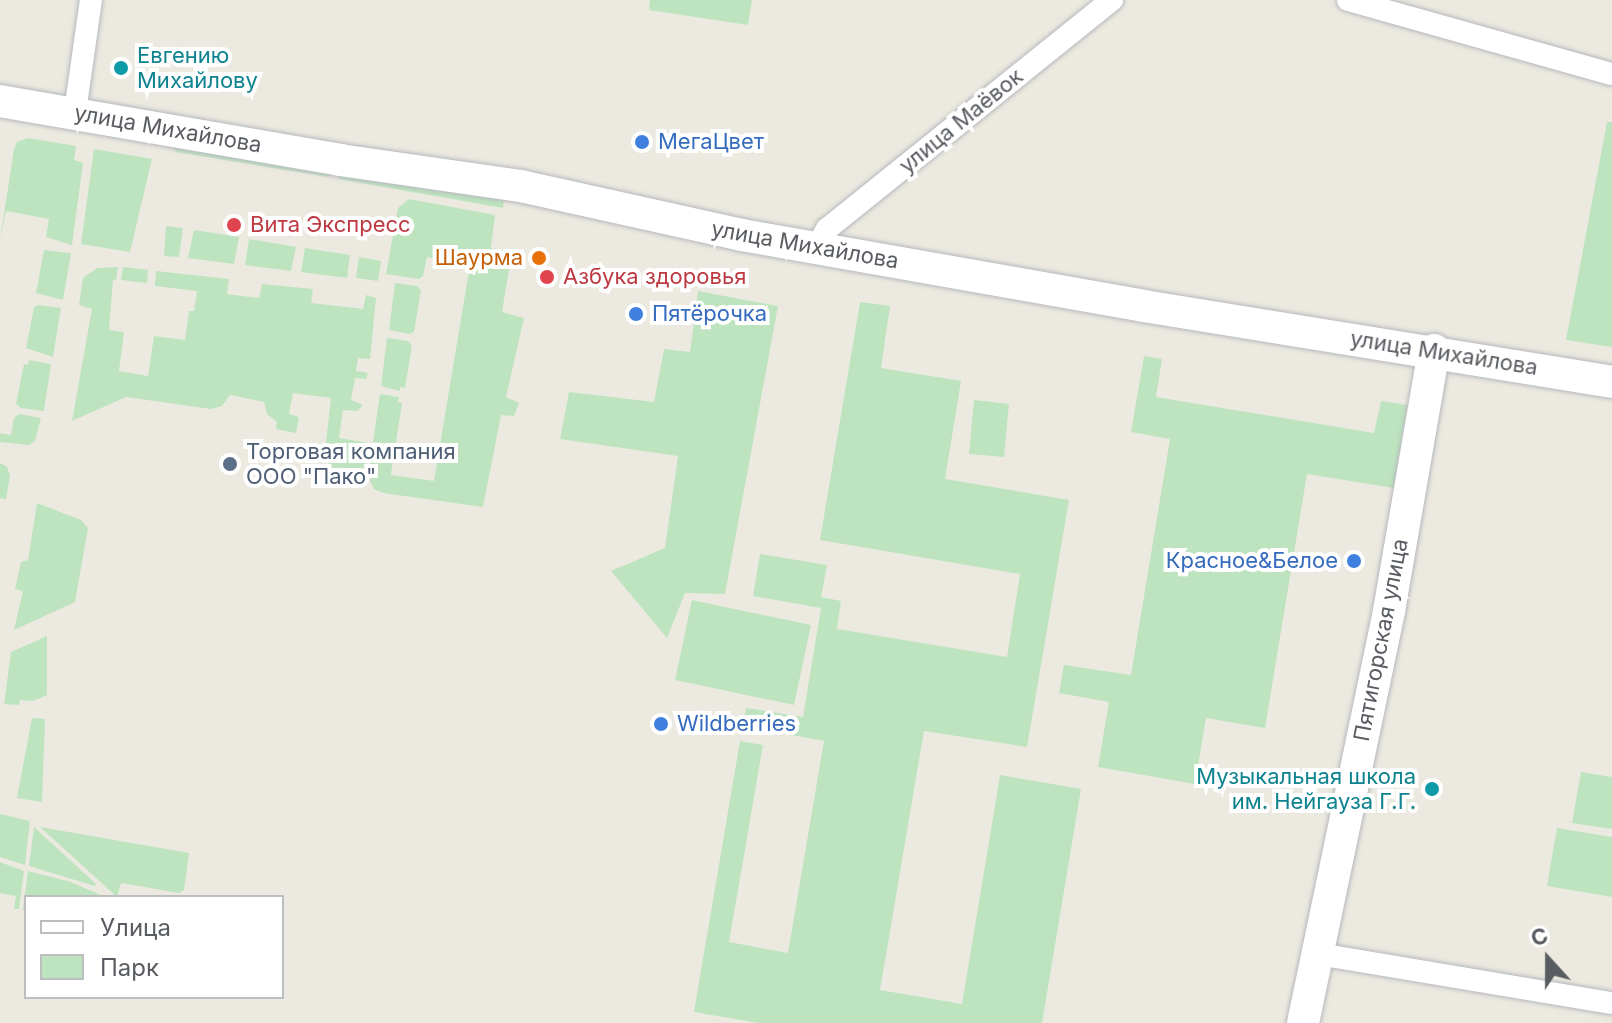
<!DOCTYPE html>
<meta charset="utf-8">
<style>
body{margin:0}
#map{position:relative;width:1612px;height:1023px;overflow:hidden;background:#eceae0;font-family:Inter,sans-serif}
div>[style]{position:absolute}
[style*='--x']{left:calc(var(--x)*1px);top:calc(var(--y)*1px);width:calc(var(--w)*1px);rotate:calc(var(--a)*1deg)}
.green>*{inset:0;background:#bde4bf}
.roads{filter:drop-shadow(0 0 2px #b6b8bd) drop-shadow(0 0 2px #b6b8bd)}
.street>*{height:22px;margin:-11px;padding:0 11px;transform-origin:11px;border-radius:11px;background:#fff}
.secondary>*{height:32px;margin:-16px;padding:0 16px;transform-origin:16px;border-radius:16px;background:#fff}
.dots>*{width:22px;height:22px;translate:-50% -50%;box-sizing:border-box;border:4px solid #fff;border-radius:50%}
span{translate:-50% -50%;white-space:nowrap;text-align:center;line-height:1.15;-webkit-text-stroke:8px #fff;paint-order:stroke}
.culture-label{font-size:22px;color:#0d838f}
.left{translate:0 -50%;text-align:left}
.right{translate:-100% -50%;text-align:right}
.street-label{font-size:22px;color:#595c61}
.shop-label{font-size:22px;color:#366cbe}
.health-label{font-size:22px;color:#be3a42}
.food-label{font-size:22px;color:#c56008}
.service-label{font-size:22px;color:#4e5e75}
.legend{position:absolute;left:24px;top:895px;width:260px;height:104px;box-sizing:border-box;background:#fff;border:2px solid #bdbec0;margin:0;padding:10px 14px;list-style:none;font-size:24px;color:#595c61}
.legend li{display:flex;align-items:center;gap:16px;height:40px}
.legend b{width:40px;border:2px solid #bdbec0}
.north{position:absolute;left:1508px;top:919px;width:80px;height:80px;-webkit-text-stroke:6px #fff;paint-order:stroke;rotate:339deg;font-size:22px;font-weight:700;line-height:32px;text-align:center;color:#595c61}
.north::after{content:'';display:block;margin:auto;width:28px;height:36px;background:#595c61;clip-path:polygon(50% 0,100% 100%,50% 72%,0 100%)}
</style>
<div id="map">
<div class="green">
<div style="clip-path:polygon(650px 0,752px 0,748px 25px,649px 10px)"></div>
<div style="clip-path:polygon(1607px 122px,1612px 122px,1612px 347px,1566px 340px)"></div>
<div style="clip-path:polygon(28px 138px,76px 146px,74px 160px,83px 163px,72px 245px,46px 237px,49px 219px,6px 211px,0 240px,14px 149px,17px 142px)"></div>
<div style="clip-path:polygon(172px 147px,331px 170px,329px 177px,176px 152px)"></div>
<div style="clip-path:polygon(94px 149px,152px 159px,130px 252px,81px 244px)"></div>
<div style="clip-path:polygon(340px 171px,504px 199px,503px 208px,339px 179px)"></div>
<div style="clip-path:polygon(409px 199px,495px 215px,491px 248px,512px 251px,502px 312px,524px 318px,506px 397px,519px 403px,514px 416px,501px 415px,483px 507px,383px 493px,374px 489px,370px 481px,371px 450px,389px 452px,393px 457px,391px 475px,434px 481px,470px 265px,427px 257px,423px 276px,419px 279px,386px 274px,398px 208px)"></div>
<div style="clip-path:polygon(166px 226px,183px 228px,179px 257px,164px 256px)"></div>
<div style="clip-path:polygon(194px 230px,239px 237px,234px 264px,188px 258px)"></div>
<div style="clip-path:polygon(249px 239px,296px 247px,291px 271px,245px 265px)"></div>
<div style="clip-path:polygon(305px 248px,350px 255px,347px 278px,301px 272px)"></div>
<div style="clip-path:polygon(44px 250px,71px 253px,63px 300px,36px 293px)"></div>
<div style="clip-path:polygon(359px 257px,381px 261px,378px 281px,356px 278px)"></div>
<div style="clip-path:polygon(118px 267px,116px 280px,113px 280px,109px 330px,124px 332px,119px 371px,148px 376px,154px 336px,185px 340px,189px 311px,194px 311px,197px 291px,155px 286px,156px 271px,229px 279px,227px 294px,259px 298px,262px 284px,313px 289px,311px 303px,363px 309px,366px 295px,376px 298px,370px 359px,358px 358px,356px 371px,368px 373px,366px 379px,355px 378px,351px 400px,363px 405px,357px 411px,343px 410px,339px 438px,368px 443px,364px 479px,343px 480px,324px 459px,331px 398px,293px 393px,289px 414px,299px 417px,296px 433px,276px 429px,277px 422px,267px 414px,264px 402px,230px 395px,222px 406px,211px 409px,126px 397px,72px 421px,92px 309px,79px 305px,83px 278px,97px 268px)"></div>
<div style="clip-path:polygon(123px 267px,148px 270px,147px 283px,121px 280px)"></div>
<div style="clip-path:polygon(395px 283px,417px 286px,421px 290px,414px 332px,409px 334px,389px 330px)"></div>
<div style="clip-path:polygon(698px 291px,778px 306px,725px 594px,685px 593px,667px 638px,611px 571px,665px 548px,678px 456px,560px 439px,569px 392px,654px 402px,664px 349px,690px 352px)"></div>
<div style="clip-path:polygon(860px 302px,890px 306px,881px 368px,961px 381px,945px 479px,1069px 500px,1027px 747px,924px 731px,880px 990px,962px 1004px,1000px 775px,1081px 789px,1042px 1023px,758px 1023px,694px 1012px,740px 741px,763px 745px,729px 942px,788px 953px,824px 741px,743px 726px,746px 708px,803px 717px,821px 608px,753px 596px,760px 554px,827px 565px,821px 597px,841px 601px,837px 629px,1007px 657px,1020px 574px,820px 540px)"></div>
<div style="clip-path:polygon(39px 305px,61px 308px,53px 357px,26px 348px,34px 307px)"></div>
<div style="clip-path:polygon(387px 338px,408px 341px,412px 346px,405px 388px,400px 387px,400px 391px,381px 386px)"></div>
<div style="clip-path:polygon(1144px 356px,1162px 359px,1156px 397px,1374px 433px,1381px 401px,1407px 405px,1394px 488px,1307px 474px,1265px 728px,1206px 718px,1195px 784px,1098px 767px,1109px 702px,1059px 693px,1064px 665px,1131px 675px,1170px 439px,1131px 432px)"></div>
<div style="clip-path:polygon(29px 360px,51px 364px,44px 411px,21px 408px,16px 404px,24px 364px,28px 365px)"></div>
<div style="clip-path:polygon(380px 394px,399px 397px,398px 402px,402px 403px,396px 443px,390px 444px,373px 442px)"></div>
<div style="clip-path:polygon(974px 400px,1009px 404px,1004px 457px,969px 454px)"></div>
<div style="clip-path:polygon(19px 414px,41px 418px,35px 441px,29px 445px,0 442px,0 433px,11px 435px,14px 418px)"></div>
<div style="clip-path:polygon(0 463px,7px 467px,10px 475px,6px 499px,0 498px)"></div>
<div style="clip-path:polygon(37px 503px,81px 520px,88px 528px,75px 602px,14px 630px,23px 591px,15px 589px,21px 562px,28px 560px)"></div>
<div style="clip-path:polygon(692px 600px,811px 625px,794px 705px,675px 680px)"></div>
<div style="clip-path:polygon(47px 636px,47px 695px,33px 701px,20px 700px,19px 705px,4px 704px,11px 652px)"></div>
<div style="clip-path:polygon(32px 718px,45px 719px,42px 802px,17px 798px)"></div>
<div style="clip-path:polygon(1581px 772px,1612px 777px,1612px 829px,1572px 823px)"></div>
<div style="clip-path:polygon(0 814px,30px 821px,25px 865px,0 857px)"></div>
<div style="clip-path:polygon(34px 827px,96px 884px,95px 886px,29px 866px)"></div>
<div style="clip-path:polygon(40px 827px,189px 853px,184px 890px,179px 893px,121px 883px,117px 897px)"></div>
<div style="clip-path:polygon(1557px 828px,1612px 837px,1612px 897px,1547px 886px)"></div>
<div style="clip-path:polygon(0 862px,24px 871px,19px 909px,14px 909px,16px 896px,0 893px)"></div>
<div style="clip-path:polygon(28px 871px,71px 882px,105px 897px,26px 897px,26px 911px,23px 910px)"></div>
</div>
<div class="roads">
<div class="street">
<div style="--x:1348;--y:0;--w:274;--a:15.7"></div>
<div style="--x:75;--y:112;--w:113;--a:-81.9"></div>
<div style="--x:816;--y:248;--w:22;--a:-60"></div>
<div style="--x:827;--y:229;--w:366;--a:-38.8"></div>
<div style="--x:1318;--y:954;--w:298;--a:9.5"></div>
</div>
<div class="secondary">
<div style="--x:0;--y:101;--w:345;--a:9.8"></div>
<div style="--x:340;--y:160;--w:183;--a:8.2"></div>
<div style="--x:521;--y:186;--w:226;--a:12.5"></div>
<div style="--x:742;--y:235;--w:408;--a:10"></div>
<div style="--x:1144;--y:306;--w:474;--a:9.2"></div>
<div style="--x:1303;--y:1023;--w:421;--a:-78.2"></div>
<div style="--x:1389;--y:611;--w:265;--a:-80.2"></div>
</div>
</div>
<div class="dots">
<div style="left:121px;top:68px;background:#0f9aa8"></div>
<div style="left:642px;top:142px;background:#3f7fe0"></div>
<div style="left:234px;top:225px;background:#e0444e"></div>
<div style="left:539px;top:258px;background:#e8710a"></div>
<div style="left:547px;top:277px;background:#e0444e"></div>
<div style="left:636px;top:314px;background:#3f7fe0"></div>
<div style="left:230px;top:464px;background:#5c6f8a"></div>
<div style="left:1354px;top:561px;background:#3f7fe0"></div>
<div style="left:661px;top:724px;background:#3f7fe0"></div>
<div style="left:1432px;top:789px;background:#0f9aa8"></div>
</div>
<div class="culture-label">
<span class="left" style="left:137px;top:68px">Евгению<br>Михайлову</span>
<span class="right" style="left:1416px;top:789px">Музыкальная школа<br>им. Нейгауза Г.Г.</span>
</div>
<div class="street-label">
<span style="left:961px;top:121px;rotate:-39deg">улица Маёвок</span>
<span style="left:168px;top:129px;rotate:10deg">улица Михайлова</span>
<span style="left:805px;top:245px;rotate:10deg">улица Михайлова</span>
<span style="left:1444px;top:353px;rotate:9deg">улица Михайлова</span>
<span style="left:1381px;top:640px;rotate:-79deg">Пятигорская улица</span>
</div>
<div class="shop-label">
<span class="left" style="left:658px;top:142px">МегаЦвет</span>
<span class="left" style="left:652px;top:314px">Пятёрочка</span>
<span class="right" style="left:1338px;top:561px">Красное&amp;Белое</span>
<span class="left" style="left:677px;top:724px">Wildberries</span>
</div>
<div class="health-label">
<span class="left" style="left:250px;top:225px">Вита Экспресс</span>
<span class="left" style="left:563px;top:277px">Азбука здоровья</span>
</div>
<div class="food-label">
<span class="right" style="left:523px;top:258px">Шаурма</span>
</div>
<div class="service-label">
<span class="left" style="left:246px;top:464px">Торговая компания<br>ООО "Пако"</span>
</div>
<ul class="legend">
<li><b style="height:10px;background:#fff"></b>Улица</li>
<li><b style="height:22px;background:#bde4bf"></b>Парк</li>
</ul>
<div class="north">С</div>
</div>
